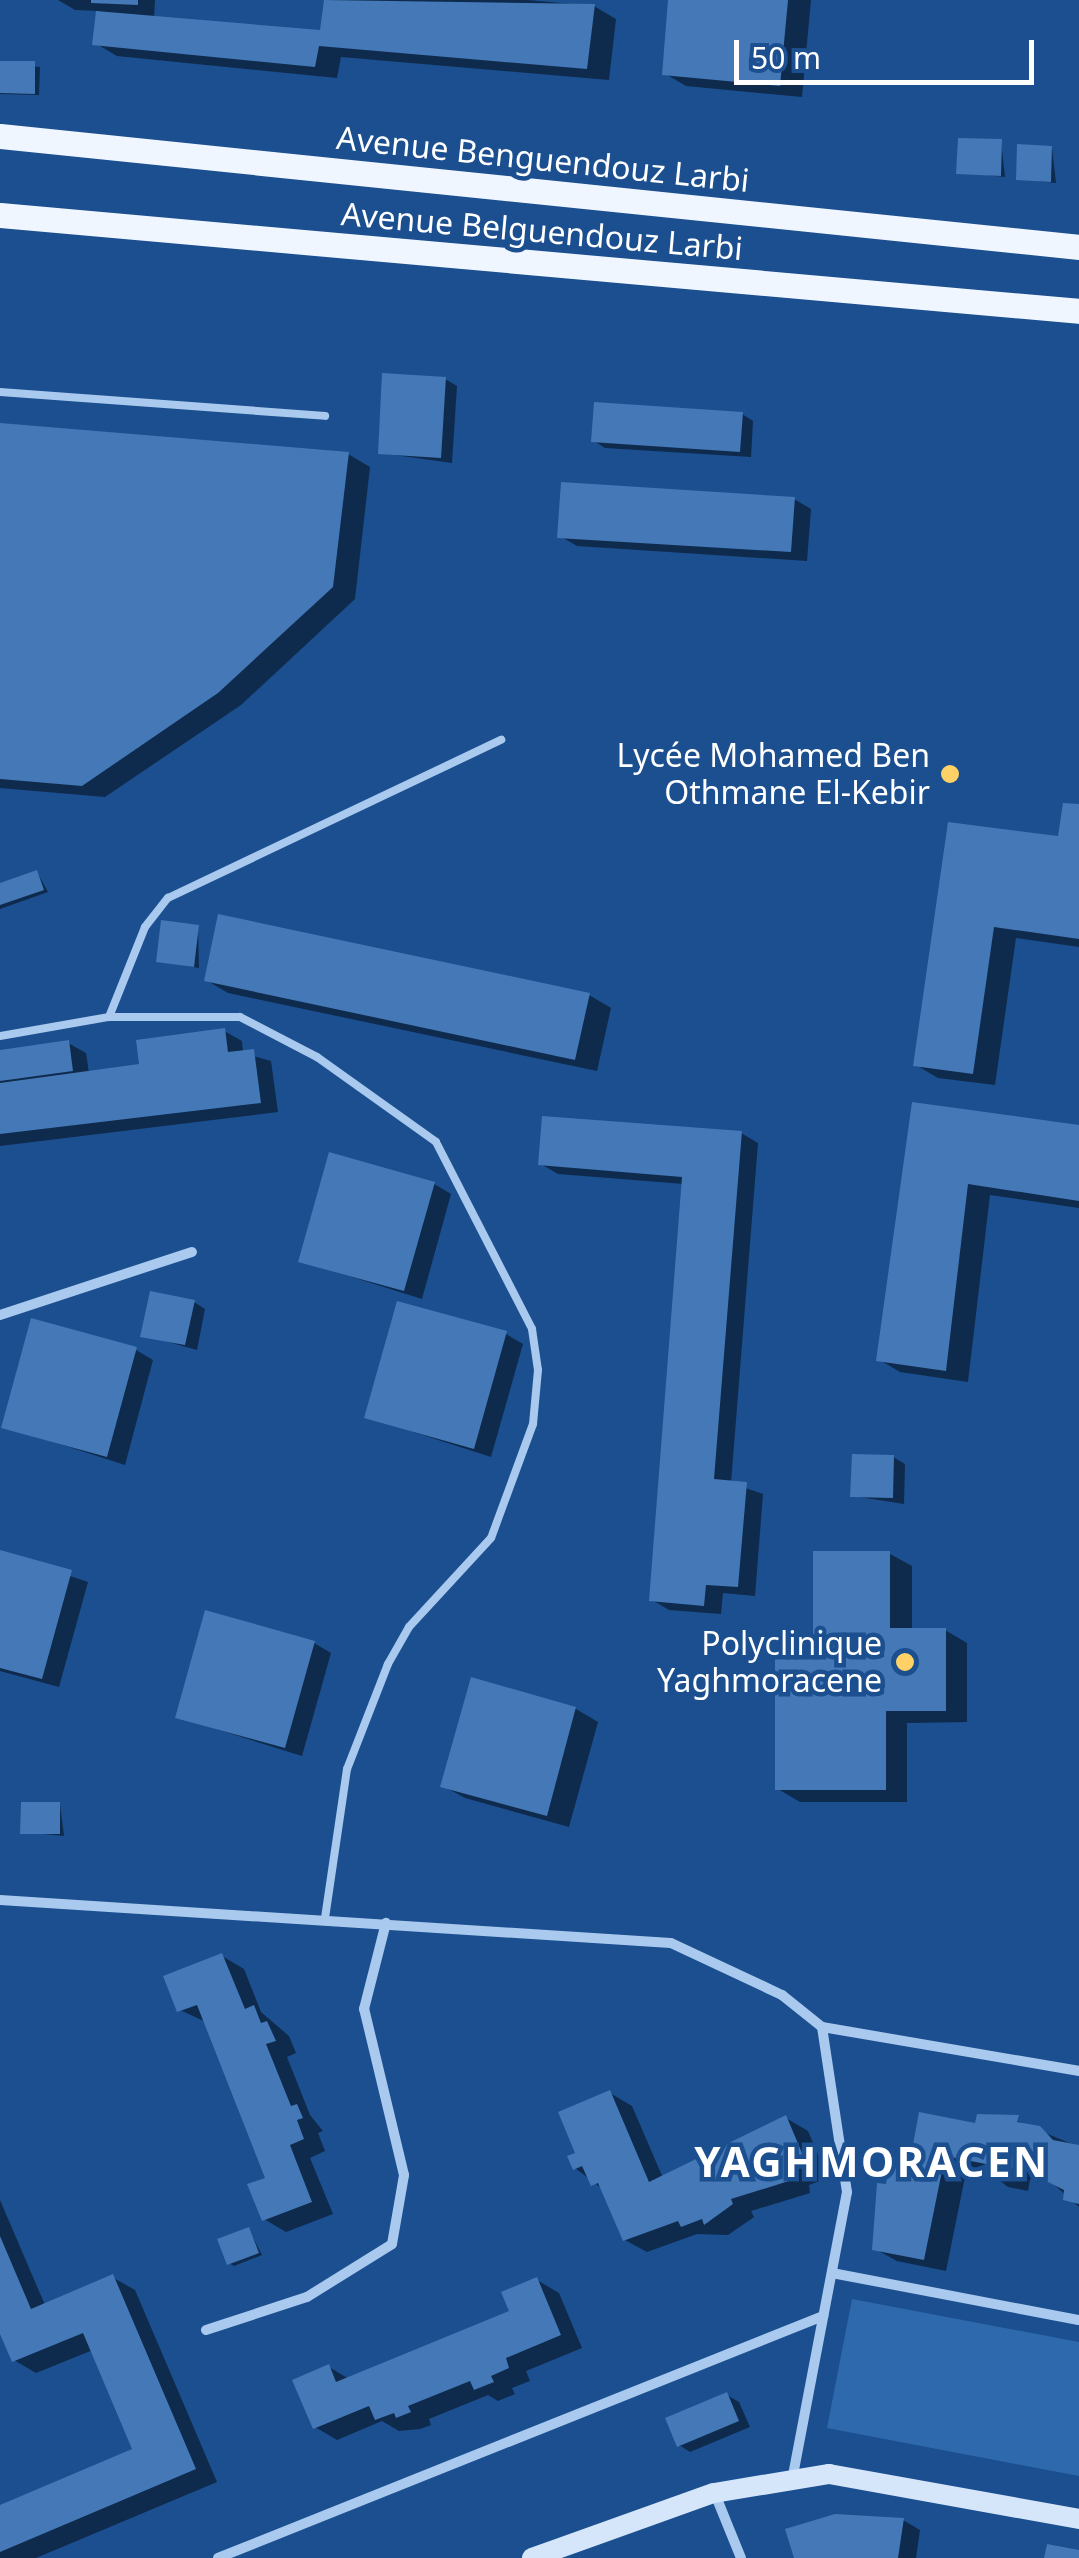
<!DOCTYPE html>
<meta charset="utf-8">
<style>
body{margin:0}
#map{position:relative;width:1079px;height:2558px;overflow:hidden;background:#1b4f8f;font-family:"Noto Sans",sans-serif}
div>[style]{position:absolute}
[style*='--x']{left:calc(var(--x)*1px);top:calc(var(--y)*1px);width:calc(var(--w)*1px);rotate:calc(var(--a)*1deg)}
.green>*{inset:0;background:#2e69ad}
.shadow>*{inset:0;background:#0007}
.building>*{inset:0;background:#4478b7}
.lane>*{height:8px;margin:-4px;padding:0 4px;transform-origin:4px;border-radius:4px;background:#a9c9ee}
.street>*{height:10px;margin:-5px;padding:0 5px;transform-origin:5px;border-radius:5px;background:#a9c9ee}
.secondary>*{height:20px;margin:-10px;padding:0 10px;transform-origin:10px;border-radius:10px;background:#d6e6fa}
.primary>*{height:25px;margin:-12.5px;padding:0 12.5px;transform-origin:12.5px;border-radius:12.5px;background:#f0f6ff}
.dots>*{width:28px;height:28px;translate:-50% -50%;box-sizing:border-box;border:5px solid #1b4f8f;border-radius:50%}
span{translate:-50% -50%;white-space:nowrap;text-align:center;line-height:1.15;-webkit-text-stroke:9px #1b4f8f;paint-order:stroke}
.street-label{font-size:32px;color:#fff}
.poi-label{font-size:32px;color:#fff}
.right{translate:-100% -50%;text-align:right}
.district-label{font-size:42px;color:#fff;font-weight:700;letter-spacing:2.5px}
.scale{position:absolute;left:734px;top:40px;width:300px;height:45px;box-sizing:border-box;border:5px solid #fff;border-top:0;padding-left:12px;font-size:30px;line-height:35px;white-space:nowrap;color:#fff;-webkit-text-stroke:8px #1b4f8f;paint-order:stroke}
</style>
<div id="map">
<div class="green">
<div style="clip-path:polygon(852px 2299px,1079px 2342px,1079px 2476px,827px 2428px)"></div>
</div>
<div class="shadow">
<div style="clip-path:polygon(58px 0,155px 0,154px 18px,322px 33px,327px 0,528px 0,594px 6px,616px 19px,609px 80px,341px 57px,337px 78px,117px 56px,95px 43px,99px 11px,75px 10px)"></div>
<div style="clip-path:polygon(671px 0,811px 0,802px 97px,686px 86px,664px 73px)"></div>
<div style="clip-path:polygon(0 63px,40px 67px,39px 95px,0 94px)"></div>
<div style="clip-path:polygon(1001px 141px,1005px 177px,959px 172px)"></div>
<div style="clip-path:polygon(1052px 148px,1056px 183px,1019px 179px)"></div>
<div style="clip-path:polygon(445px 379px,457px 386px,452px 463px,380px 453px)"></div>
<div style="clip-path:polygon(742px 414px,753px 421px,751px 457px,605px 448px,594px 441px)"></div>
<div style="clip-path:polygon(0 425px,348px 454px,370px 467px,355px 599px,241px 705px,105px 797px,0 788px)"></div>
<div style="clip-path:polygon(794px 499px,811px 509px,807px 561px,577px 546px,560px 536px)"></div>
<div style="clip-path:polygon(1079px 806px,1079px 947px,1016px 938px,995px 1085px,938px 1078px,916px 1065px,950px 824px,1060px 839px)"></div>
<div style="clip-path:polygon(37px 872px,48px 892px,0 909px,0 885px)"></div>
<div style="clip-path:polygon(198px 927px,199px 968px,158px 961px)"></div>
<div style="clip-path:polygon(206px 980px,589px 995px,611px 1008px,597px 1071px,228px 993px)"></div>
<div style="clip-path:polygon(224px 1031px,242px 1041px,243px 1053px,271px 1061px,278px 1112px,0 1146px,0 1052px,68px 1043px,86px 1053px,89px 1073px,142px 1066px)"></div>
<div style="clip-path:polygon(914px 1104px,1079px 1128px,1079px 1208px,990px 1195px,968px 1382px,900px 1372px,878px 1359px)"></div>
<div style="clip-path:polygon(741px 1133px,758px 1143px,731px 1483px,763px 1494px,755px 1596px,723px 1593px,721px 1614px,669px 1610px,652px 1600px,684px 1184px,558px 1174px,541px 1164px)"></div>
<div style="clip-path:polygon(434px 1184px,451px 1194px,422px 1299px,301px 1261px)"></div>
<div style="clip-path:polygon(194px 1302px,205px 1309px,197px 1350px,143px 1335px)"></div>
<div style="clip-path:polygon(506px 1334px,523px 1344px,491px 1457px,367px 1417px)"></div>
<div style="clip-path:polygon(136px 1350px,153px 1360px,125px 1465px,4px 1426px)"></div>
<div style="clip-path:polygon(893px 1457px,905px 1464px,904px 1504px,853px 1496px)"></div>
<div style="clip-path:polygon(0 1553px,88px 1582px,59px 1687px,0 1671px)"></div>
<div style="clip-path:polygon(890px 1554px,912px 1566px,912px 1630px,945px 1630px,967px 1643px,967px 1722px,907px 1723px,907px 1802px,800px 1802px,778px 1789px,816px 1637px)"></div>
<div style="clip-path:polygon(314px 1643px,331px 1653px,302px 1756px,178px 1717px)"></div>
<div style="clip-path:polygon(472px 1680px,576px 1709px,598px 1722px,569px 1827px,465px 1798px,443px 1786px)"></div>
<div style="clip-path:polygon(60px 1805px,64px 1836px,23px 1832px)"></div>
<div style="clip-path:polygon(222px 1956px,244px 1969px,261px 2012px,289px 2036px,296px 2053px,287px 2057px,310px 2115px,323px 2131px,318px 2133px,325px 2151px,310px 2158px,333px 2214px,286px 2232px,264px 2219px,268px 2179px,206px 2022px,180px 2010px)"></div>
<div style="clip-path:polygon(610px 2093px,632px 2106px,663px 2178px,786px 2118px,808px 2131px,828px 2178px,809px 2185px,810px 2193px,751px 2211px,754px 2217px,728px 2235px,697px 2234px,647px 2252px,625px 2240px,604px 2190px,575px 2168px)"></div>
<div style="clip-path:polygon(1002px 2115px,1079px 2147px,1079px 2207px,1051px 2182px,1030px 2179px,1028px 2191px,1008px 2187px,987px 2171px,967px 2167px,946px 2271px,897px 2261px,875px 2249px,888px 2187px,914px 2153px)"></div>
<div style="clip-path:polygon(0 2200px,45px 2305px,112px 2277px,135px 2290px,217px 2482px,36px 2558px,0 2558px,0 2507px,136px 2450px,93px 2350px,36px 2373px,14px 2360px,0 2328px)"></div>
<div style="clip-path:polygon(249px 2230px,262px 2255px,234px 2266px,229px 2263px)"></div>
<div style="clip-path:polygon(537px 2280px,559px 2293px,582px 2348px,526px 2371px,530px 2381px,512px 2388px,515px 2394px,498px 2401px,488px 2395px,429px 2419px,431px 2425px,420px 2429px,399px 2431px,382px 2421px,337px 2440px,315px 2427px,329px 2367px,349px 2379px,512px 2312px)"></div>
<div style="clip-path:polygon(727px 2395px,739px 2402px,750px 2427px,690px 2452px,679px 2445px)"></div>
<div style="clip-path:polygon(903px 2520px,920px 2530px,916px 2558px,797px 2558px)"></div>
</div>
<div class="building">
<div style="clip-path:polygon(91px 0,138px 0,138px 5px,91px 3px)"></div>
<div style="clip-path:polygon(324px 0,595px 4px,587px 69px,319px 46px,315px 67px,92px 45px,96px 11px,320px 30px)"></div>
<div style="clip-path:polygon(668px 0,788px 0,780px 86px,662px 75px)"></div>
<div style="clip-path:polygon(0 61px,35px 61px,35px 94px,0 93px)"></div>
<div style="clip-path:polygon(958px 138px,1002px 139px,1001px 176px,956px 174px)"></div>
<div style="clip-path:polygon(1017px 144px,1052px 146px,1051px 182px,1016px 180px)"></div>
<div style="clip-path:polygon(382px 373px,446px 377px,441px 458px,378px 454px)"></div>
<div style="clip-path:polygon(594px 402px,743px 412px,740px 452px,591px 442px)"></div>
<div style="clip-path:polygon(0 423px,349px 452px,333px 587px,218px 693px,82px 786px,0 779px)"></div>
<div style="clip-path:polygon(561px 482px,795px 497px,791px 552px,557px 538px)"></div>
<div style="clip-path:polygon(1063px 803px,1079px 804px,1079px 939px,994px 927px,973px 1074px,913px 1066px,948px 822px,1058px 836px)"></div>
<div style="clip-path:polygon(37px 870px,44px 890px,0 905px,0 883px)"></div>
<div style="clip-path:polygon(218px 914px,590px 993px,575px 1060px,204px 981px)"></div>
<div style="clip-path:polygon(161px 920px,199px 925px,194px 967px,156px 962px)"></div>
<div style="clip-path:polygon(225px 1028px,228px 1052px,254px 1049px,261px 1103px,0 1134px,0 1083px,139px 1064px,136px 1040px)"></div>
<div style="clip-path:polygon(69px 1040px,73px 1071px,0 1081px,0 1050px)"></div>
<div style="clip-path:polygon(912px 1102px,1079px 1125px,1079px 1201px,968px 1184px,946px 1371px,876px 1361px)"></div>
<div style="clip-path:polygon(542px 1116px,742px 1131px,714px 1479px,747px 1482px,738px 1587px,706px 1585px,704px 1606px,649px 1601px,682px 1177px,538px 1165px)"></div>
<div style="clip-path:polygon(329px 1152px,435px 1182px,404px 1291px,298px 1262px)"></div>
<div style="clip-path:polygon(150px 1291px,195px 1300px,185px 1345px,140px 1337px)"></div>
<div style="clip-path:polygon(397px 1301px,507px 1331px,474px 1449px,364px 1418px)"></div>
<div style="clip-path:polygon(31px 1318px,137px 1347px,107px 1457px,1px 1428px)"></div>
<div style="clip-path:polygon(852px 1454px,894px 1455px,893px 1498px,850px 1497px)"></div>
<div style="clip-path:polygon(0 1550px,72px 1570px,42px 1679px,0 1668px)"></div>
<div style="clip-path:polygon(813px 1551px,890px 1551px,890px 1628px,946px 1628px,946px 1711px,886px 1711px,886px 1790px,775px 1790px,775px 1659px,807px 1659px,807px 1635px,813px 1635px)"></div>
<div style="clip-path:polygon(205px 1610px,315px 1641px,285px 1748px,175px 1718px)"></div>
<div style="clip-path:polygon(471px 1677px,576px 1707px,547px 1816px,440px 1787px)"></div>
<div style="clip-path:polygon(21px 1802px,60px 1802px,60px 1834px,20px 1834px)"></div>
<div style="clip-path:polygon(222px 1953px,245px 2009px,254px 2005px,261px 2023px,267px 2021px,276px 2041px,266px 2044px,291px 2106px,297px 2104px,303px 2118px,297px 2120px,304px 2139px,290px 2145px,312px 2202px,262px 2221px,247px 2184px,265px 2178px,197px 2005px,177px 2012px,163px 1976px)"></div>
<div style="clip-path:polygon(610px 2090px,649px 2182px,786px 2115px,807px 2165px,788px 2173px,789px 2181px,731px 2199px,733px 2204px,704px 2225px,702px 2219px,681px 2227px,678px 2221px,623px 2241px,598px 2183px,591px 2186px,582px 2166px,573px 2170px,567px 2156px,575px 2153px,558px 2112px)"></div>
<div style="clip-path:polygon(919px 2112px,975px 2123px,977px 2114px,1019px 2115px,1017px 2122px,1040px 2126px,1053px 2140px,1079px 2145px,1079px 2204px,1063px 2200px,1064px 2190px,1026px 2171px,1008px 2168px,1006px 2180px,984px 2176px,986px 2164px,945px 2156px,924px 2260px,872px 2250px,877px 2183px,886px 2184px,889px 2165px,899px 2167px,903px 2148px,912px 2150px)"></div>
<div style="clip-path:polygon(249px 2227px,259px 2253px,227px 2265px,217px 2239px)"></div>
<div style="clip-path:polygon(0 2236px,31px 2309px,113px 2274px,196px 2469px,0 2552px,0 2505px,132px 2449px,83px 2333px,12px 2362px,0 2334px)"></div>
<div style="clip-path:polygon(537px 2277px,561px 2335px,506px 2358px,509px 2368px,491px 2376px,494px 2382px,474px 2390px,470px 2381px,408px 2406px,411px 2412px,396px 2418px,394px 2413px,375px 2420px,369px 2406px,313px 2429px,292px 2380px,329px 2364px,336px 2382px,509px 2311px,501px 2292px)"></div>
<div style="clip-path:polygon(727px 2392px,739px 2421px,677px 2447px,665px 2418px)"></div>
<div style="clip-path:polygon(835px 2514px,904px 2518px,898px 2558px,794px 2558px,785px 2529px)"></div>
<div style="clip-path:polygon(1047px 2544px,1079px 2550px,1079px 2558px,1044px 2558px)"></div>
</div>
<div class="lane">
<div style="--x:0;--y:392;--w:326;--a:4.2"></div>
<div style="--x:109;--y:1017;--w:97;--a:-68.2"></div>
<div style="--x:145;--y:927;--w:37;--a:-52"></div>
<div style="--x:168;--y:898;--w:369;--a:-25.4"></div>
<div style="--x:0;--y:1036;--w:111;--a:-9.9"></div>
<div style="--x:109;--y:1017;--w:131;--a:0"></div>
<div style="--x:240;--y:1017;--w:87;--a:27.5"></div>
<div style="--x:317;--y:1057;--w:146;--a:35.5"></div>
<div style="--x:436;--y:1142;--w:210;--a:62.8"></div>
<div style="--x:532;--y:1329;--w:41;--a:81.7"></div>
<div style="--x:538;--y:1370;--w:54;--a:95.3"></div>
<div style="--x:533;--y:1424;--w:121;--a:110.2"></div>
<div style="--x:491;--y:1538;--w:121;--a:132.7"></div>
<div style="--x:409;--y:1627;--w:43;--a:119.6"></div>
<div style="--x:388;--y:1664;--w:113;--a:111.3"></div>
<div style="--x:347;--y:1769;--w:151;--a:98.4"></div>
</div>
<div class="street">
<div style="--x:0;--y:1315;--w:202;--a:-18.2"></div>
<div style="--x:0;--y:1900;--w:672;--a:3.67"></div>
<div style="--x:671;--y:1943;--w:123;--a:25.1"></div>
<div style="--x:782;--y:1995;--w:51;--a:38.7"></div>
<div style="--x:822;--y:2027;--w:167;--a:81.4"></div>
<div style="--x:847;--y:2192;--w:292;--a:100.8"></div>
<div style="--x:822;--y:2027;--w:261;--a:9.7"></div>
<div style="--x:832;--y:2273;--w:251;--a:10.8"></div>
<div style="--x:206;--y:2330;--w:106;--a:-18.1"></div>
<div style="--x:307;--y:2297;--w:100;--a:-31.9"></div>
<div style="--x:392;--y:2244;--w:70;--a:-80.1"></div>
<div style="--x:404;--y:2175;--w:171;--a:-103.5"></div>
<div style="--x:364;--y:2009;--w:89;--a:-75.7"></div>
<div style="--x:715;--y:2494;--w:69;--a:67.9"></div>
<div style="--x:218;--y:2558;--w:652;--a:-21.8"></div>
</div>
<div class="secondary">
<div style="--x:532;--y:2558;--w:193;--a:-19.7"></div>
<div style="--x:714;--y:2493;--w:117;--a:-9.4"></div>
<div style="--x:829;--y:2474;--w:254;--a:10.2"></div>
</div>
<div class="primary">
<div style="--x:0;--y:136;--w:1085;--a:5.87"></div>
<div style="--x:0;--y:215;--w:1083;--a:5.08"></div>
</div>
<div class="dots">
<div style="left:950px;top:774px;background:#ffd166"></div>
<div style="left:905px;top:1662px;background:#ffd166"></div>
</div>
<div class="street-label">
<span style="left:543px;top:159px;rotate:6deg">Avenue Benguendouz Larbi</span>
<span style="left:542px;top:231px;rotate:5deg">Avenue Belguendouz Larbi</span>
</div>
<div class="poi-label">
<span class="right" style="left:930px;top:774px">Lycée Mohamed Ben<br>Othmane El-Kebir</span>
<span class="right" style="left:882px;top:1662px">Polyclinique<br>Yaghmoracene</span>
</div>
<div class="district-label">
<span style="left:872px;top:2161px">YAGHMORACEN</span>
</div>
<div class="scale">50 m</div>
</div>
